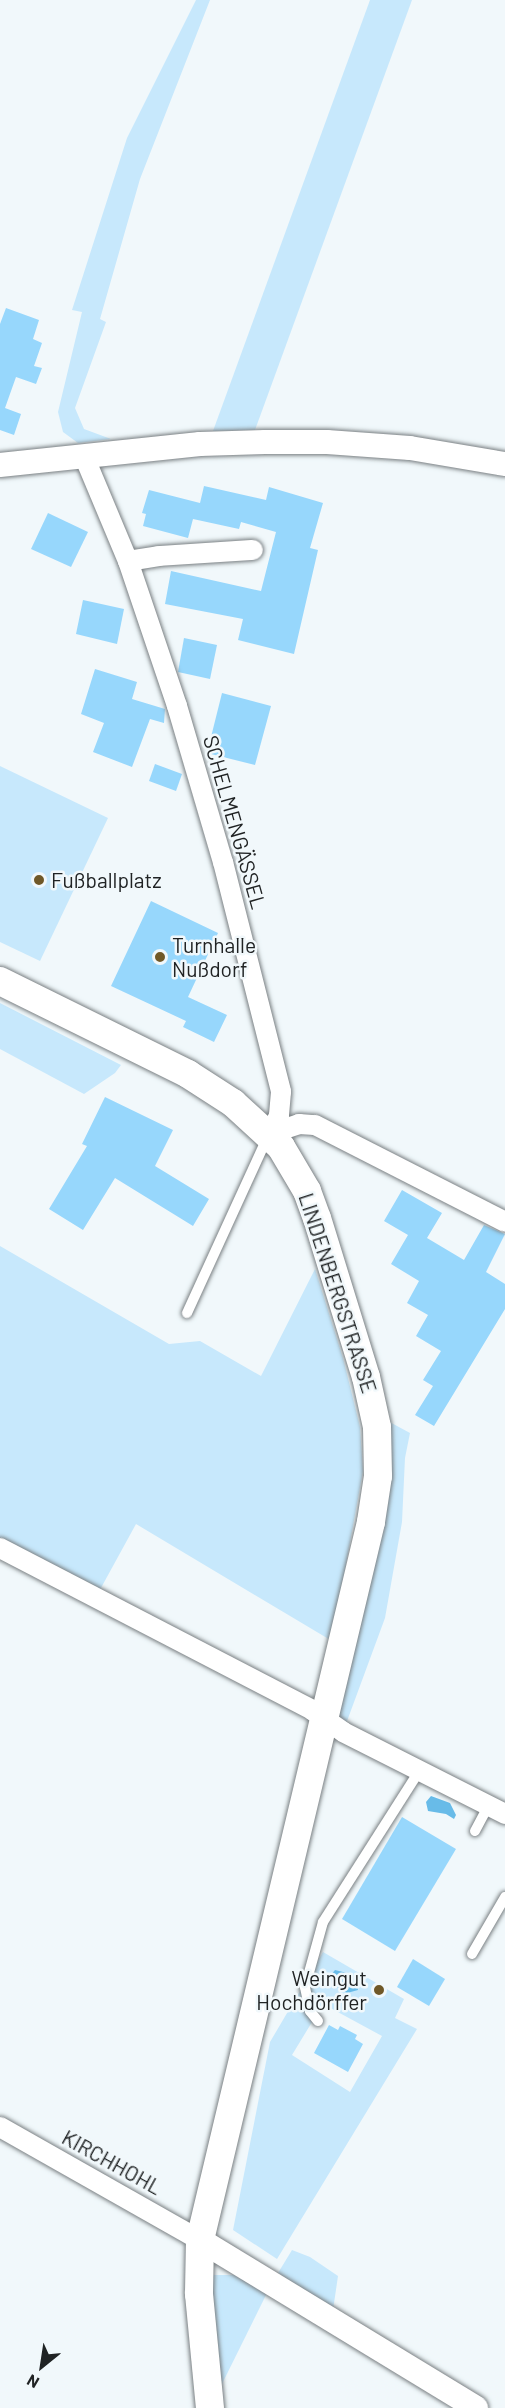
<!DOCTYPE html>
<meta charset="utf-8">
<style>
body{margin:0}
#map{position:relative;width:505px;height:2408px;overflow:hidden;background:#f1f8fb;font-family:Barlow,sans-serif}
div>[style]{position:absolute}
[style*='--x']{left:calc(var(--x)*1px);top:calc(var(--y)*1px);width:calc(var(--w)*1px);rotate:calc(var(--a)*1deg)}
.green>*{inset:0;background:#c7e8fc}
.water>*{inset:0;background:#68bbe8}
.building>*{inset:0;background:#97d7fc}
.roads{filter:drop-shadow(0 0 2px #7a8083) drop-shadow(0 0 2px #7a8083)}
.service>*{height:10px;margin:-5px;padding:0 5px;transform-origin:5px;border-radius:5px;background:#fff}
.minor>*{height:20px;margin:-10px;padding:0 10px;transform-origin:10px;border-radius:10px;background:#fff}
.tertiary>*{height:24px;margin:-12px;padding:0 12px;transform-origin:12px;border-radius:12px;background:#fff}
.secondary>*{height:28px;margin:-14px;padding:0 14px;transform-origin:14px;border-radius:14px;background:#fff}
.dots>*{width:16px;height:16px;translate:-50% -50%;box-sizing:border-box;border:3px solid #f1f8fb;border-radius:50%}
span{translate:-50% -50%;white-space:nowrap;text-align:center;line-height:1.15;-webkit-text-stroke:5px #f1f8fb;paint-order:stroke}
.street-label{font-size:21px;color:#202324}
.poi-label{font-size:21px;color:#202324}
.left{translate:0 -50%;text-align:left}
.right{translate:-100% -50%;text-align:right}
.north{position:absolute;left:12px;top:2336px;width:60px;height:60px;-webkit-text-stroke:4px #f1f8fb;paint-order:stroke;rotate:210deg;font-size:16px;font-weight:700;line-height:24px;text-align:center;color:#202324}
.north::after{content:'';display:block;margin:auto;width:21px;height:27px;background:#202324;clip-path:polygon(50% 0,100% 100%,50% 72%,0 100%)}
</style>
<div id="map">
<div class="green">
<div style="clip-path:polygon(196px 0,210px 0,140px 179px,100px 319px,106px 322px,75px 408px,84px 429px,111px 439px,78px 443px,63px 432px,58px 412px,82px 312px,72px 310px,127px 138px)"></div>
<div style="clip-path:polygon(370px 0,412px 0,255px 430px,213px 431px)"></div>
<div style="clip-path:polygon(0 766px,108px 818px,40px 961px,0 942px)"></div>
<div style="clip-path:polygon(0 1003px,121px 1065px,115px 1073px,84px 1094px,0 1049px)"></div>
<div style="clip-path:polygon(0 1246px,169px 1344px,200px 1341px,261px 1376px,315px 1269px,343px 1358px,360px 1427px,363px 1471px,332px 1641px,136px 1524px,96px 1597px,0 1548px)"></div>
<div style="clip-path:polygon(386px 1420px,410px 1433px,405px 1458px,402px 1522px,385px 1618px,343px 1732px,336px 1711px)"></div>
<div style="clip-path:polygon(evenodd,323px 1952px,404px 1999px,395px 2018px,417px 2029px,277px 2259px,233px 2230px,270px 2042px,323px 1952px,323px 2004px,382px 2036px,350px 2092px,292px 2055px,323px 2004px)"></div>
<div style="clip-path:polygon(292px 2250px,310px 2257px,338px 2276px,333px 2310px,278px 2273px)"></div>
<div style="clip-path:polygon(211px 2275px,234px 2275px,267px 2293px,219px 2390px)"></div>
</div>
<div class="water">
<div style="clip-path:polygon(431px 1796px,450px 1803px,456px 1815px,454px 1819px,446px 1814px,428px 1811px,426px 1802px)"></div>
<div style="clip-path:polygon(335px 1970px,355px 1975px,358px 1990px,347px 1993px,332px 1984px,330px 1976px)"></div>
</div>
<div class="building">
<div style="clip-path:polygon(6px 308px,39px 320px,33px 339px,42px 343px,34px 366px,42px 368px,36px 384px,16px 377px,5px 408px,21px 414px,14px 435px,0 430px,0 324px)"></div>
<div style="clip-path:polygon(204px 486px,266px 500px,269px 487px,323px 503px,310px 548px,318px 550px,294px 654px,238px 640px,243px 619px,165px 604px,171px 571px,261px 591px,276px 532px,241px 522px,239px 529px,193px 519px,188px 538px,143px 526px,146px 514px,142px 513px,149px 490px,200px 503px)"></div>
<div style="clip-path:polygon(48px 513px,88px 532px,71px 567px,31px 549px)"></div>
<div style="clip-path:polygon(83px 600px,124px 609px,117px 644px,76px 634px)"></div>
<div style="clip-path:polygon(184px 638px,217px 645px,210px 679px,178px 672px)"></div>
<div style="clip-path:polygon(95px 669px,137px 682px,132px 699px,165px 709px,164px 723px,150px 719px,132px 767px,93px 752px,104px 723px,81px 714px)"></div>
<div style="clip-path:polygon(222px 693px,271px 706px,255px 765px,207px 753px)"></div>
<div style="clip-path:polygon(155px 764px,182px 774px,176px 791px,149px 781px)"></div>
<div style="clip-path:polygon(151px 901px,218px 933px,188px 997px,227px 1015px,214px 1042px,183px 1027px,186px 1021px,111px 986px)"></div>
<div style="clip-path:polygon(105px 1097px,173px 1130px,155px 1166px,209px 1199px,193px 1226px,115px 1178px,83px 1230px,49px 1209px,87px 1146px,82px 1144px)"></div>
<div style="clip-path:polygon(402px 1190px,442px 1213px,427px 1238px,464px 1260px,484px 1225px,505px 1234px,486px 1272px,505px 1284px,505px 1309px,434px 1426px,415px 1415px,433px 1386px,423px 1380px,441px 1351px,416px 1336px,428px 1315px,407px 1303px,419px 1281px,391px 1264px,408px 1235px,384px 1221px)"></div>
<div style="clip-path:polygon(402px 1817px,456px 1849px,395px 1951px,342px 1919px)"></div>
<div style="clip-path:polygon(413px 1959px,445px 1979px,429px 2006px,397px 1987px)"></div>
<div style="clip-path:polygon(329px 2025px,338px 2030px,340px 2026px,357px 2035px,355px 2039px,363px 2044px,348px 2072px,314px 2053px)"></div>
</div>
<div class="roads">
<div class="service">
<div style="--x:187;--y:1313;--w:192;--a:-65.4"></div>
<div style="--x:475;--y:1831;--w:30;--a:-62"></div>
<div style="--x:472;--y:1954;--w:66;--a:-59.9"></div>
<div style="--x:318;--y:2021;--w:13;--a:-129"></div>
<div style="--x:310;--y:2011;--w:25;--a:-102"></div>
<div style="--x:305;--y:1987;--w:67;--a:-74.5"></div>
<div style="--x:323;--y:1922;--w:180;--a:-57.5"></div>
</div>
<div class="minor">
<div style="--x:84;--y:456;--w:114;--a:67.3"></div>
<div style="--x:128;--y:561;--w:153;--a:71.3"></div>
<div style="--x:177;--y:706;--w:163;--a:73.6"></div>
<div style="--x:223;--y:862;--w:237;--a:75.8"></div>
<div style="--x:281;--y:1092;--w:24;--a:95"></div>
<div style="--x:279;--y:1116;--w:21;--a:119"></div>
<div style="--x:128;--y:561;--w:31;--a:-9"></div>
<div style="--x:159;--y:556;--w:94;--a:-3.7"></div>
<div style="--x:269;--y:1134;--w:32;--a:-18"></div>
<div style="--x:299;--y:1124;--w:16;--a:4"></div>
<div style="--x:315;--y:1125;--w:213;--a:27"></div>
<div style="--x:0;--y:1548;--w:352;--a:27.4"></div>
<div style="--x:312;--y:1710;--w:38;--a:35"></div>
<div style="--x:343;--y:1732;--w:182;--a:26.8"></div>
<div style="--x:0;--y:2127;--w:230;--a:29.5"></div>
</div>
<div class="tertiary">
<div style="--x:0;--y:465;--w:201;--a:-6"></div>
<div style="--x:200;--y:444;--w:65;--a:-1.8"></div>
<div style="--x:265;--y:442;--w:62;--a:0"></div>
<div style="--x:327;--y:442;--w:83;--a:4.1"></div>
<div style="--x:410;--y:448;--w:96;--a:9.6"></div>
<div style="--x:200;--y:2240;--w:323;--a:31.3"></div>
</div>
<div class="secondary">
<div style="--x:0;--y:981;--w:210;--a:26.3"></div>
<div style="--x:188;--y:1074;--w:54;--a:32.8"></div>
<div style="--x:233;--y:1103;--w:65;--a:42.5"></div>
<div style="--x:281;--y:1147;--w:51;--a:59.4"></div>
<div style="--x:307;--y:1191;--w:29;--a:70"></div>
<div style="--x:317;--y:1218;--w:166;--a:72.9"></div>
<div style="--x:366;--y:1377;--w:51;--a:77.6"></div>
<div style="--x:377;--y:1427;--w:49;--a:88.8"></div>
<div style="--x:378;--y:1476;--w:47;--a:98.7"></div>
<div style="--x:371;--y:1522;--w:738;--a:103.4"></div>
<div style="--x:200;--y:2240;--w:54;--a:91.1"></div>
<div style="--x:199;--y:2294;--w:115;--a:84.5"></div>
</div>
</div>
<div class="dots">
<div style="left:39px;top:880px;background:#6f5828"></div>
<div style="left:160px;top:957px;background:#6f5828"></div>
<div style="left:379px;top:1990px;background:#6f5828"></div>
</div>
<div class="street-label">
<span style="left:235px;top:822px;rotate:74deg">SCHELMENGÄSSEL</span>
<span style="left:338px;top:1293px;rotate:72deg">LINDENBERGSTRASSE</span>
<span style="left:112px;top:2162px;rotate:29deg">KIRCHHOHL</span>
</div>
<div class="poi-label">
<span class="left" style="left:51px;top:880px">Fußballplatz</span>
<span class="left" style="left:172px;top:957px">Turnhalle<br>Nußdorf</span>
<span class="right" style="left:367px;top:1990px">Weingut<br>Hochdörffer</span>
</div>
<div class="north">N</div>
</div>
